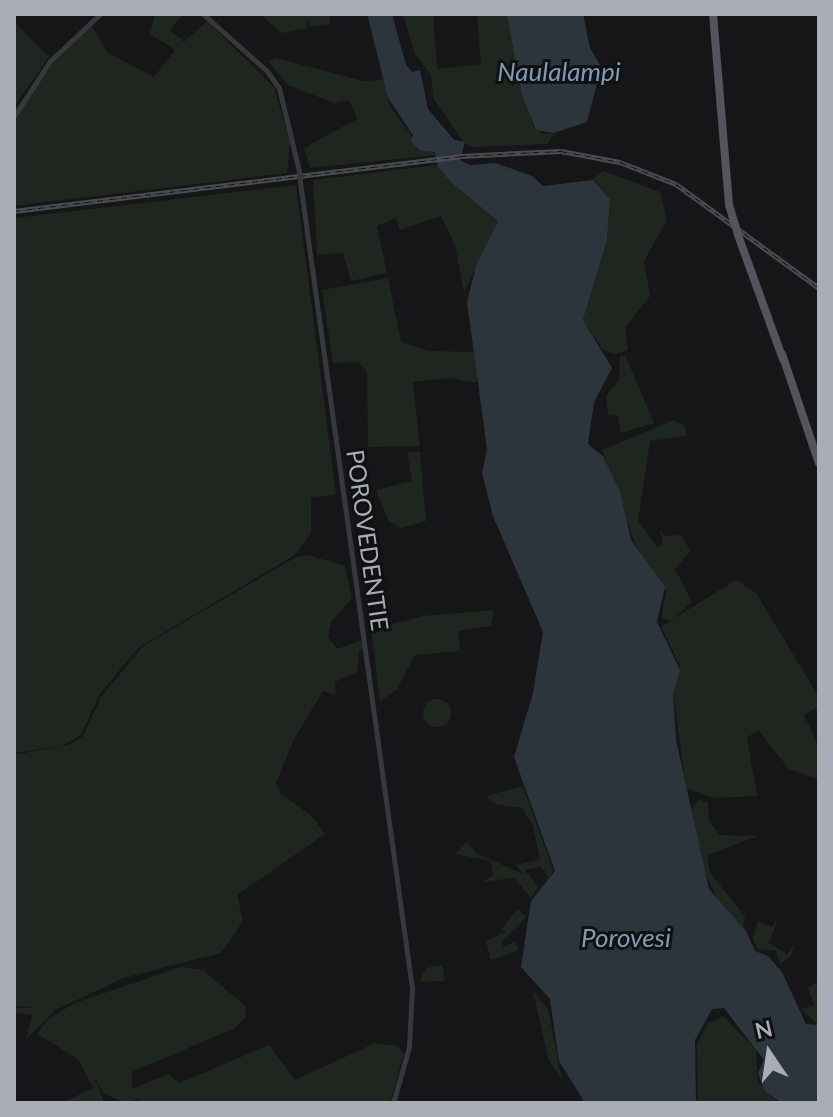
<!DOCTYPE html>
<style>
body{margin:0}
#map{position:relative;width:833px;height:1117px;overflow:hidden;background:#161618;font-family:Lato,sans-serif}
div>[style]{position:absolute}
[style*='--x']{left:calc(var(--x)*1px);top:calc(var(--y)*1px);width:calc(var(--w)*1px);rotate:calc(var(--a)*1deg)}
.green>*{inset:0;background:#1e261f}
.round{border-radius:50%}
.water>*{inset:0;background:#2c353c}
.minor>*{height:5px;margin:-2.5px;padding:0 2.5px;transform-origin:2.5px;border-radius:2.5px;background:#37383d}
.major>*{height:8px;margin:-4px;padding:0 4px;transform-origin:4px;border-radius:4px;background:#53555c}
.rail>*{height:5px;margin-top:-2.5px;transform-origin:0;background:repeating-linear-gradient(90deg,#111113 0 6px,#4a4c52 0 12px);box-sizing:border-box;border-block:2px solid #4a4c52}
.minor-bridge>*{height:5px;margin:-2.5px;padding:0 2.5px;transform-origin:2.5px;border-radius:2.5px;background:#37383d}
.major-bridge>*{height:8px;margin:-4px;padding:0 4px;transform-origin:4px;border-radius:4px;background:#53555c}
span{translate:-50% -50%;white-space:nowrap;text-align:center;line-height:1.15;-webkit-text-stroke:6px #111113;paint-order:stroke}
.street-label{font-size:24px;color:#a8adb8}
.water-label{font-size:26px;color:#7f9bb3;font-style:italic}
.frame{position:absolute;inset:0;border:16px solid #a8adb8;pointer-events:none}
.north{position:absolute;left:729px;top:1013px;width:80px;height:80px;-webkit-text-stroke:6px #111113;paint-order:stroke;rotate:347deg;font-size:22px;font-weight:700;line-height:32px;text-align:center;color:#a8adb8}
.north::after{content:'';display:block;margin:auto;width:28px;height:36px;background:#a8adb8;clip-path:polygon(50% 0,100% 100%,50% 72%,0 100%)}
</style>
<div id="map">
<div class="green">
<div style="clip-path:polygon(155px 14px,183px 14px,170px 30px,184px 42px,207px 21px,274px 87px,290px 143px,287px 173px,14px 206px,14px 120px,56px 58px,91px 25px,108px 53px,154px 77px,175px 50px,150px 34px)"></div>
<div style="clip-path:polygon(260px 14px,330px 14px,330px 24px,310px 27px,307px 18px,308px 28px,281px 33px)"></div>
<div style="clip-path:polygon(403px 14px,433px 14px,437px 69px,481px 64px,477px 14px,507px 14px,532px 124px,543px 134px,554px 133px,547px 144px,472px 147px,463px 141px,433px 98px,431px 75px,415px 54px)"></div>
<div style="clip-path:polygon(14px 21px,49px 57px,14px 107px)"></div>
<div style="clip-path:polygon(276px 58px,363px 81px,384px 80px,389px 105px,414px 139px,437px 155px,310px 168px,304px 148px,357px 119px,349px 100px,334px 103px,288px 85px,268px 61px)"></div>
<div style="clip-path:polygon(437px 165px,498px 221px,464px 292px,455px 245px,441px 216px,400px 230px,396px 218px,377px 226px,387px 273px,351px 281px,343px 253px,317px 255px,313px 180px)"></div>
<div style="clip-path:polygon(603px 171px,660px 192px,667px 220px,644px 261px,650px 296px,625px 328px,628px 350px,616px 354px,603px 350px,583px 320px,607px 240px,610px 199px,593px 179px)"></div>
<div style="clip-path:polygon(296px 185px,336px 494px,311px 498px,311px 533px,295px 555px,138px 648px,99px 695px,81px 735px,61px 746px,14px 753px,14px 218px)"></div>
<div style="clip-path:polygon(388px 278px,401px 342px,428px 351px,474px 352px,479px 362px,476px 383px,451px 378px,413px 382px,420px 446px,368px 447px,367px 371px,358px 362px,333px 363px,322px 290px)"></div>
<div style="clip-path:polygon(625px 355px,654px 423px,621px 433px,618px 416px,608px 415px,606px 396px,619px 380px,620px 356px)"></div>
<div style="clip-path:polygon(674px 420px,685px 426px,686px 436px,650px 441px,638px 521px,658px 548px,663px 543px,660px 530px,665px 536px,682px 535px,690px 551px,675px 569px,692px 602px,673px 619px,736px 580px,756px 593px,819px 697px,819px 706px,804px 715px,819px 748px,819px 779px,789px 769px,759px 731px,747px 737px,757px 796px,714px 798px,686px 788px,673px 693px,680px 666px,661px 627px,671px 621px,661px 618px,666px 592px,635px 544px,602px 450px)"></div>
<div style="clip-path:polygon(407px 452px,420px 452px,426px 521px,401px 528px,388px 520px,376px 490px,412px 481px)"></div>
<div style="clip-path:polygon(308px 555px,345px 566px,352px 598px,331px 622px,328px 637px,337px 649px,363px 640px,364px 651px,359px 650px,357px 672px,335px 682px,336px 695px,323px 691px,293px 741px,276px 783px,280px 793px,311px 815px,325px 834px,237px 895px,243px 921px,221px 953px,123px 978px,58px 1009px,14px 1006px,14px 755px,71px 744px,83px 736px,101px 697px,143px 646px,296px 557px)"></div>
<div style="clip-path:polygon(494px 610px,491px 626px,458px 631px,460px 651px,415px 655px,397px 689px,380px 701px,371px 630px,423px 616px)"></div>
<div class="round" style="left:423px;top:699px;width:28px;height:28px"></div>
<div style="clip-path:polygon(523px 786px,553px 870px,549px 879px,541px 867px,525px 870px,538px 887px,531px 898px,514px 878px,481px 882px,493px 876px,491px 861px,455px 854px,467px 842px,476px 853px,523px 874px,516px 865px,540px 860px,533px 825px,522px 808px,495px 804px,486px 796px)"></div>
<div style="clip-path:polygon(698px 799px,708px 803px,709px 821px,720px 835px,758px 836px,707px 855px,710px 873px,745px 916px,743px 928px,717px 898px,705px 873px,690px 813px)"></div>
<div style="clip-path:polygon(517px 909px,526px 917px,501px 942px,504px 947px,515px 942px,519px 950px,491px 960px,486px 941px,507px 931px,501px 930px)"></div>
<div style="clip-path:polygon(779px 915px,769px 943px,787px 954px,794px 945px,791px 956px,780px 964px,776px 951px,758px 949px,753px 939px,758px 921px,772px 927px)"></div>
<div style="clip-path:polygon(442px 965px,445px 981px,419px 982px,426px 968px)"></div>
<div style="clip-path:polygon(181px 967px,203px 970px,245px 1006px,246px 1017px,235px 1028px,132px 1072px,132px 1089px,168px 1074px,180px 1083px,269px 1045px,295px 1080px,375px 1043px,397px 1046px,404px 1053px,390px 1103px,141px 1103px,138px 1099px,127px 1103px,104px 1094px,96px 1080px,93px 1082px,97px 1082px,104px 1103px,62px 1103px,93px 1088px,78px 1059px,37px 1034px,48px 1019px,75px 1003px)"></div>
<div style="clip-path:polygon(819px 981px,819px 1026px,801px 1009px,814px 1005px,808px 988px)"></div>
<div style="clip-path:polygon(533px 991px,548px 1009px,562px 1080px,548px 1059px)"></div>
<div style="clip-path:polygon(45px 1007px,56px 1010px,26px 1039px,32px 1015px,14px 1012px,14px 1008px)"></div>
<div style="clip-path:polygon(723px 1016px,756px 1050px,758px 1082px,778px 1103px,698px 1103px,697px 1044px,708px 1023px)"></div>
</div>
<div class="water">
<div style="clip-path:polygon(367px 14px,392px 14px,406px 65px,412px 72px,420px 70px,428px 109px,454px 140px,465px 142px,460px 160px,470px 165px,495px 163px,532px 176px,543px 186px,593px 180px,610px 199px,607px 240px,583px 320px,612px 368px,594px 402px,588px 444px,603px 456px,620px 492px,631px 540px,665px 587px,657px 622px,680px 670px,673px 693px,676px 740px,709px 889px,746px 931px,755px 951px,768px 956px,782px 972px,806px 1024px,819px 1025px,819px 1103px,781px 1103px,764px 1090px,758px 1073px,764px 1060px,724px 1008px,712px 1009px,695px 1040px,696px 1103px,585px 1103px,559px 1061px,550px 999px,521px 967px,531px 901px,555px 871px,514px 757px,533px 693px,543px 632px,493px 516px,482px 473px,487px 449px,467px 302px,476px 266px,498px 221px,453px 184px,438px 167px,435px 152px,421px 151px,411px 142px,413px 135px,388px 98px)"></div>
<div style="clip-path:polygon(507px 14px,583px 14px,590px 48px,601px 67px,587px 122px,554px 133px,536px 130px,522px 95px)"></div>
</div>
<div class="minor">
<div style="--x:203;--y:14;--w:86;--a:41.7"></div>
<div style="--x:267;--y:71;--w:21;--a:55"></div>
<div style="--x:279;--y:88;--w:85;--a:76.5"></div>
<div style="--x:14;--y:116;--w:66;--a:-56.8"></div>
<div style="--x:50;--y:61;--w:69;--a:-43.2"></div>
<div style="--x:300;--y:182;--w:814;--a:82.09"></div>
<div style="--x:412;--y:988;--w:59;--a:92.9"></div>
<div style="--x:409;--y:1047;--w:58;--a:105.9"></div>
</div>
<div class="major">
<div style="--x:713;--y:14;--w:192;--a:85.2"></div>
<div style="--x:738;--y:235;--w:132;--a:70.1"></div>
<div style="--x:782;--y:354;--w:115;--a:71.3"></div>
</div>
<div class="rail">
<div style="--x:14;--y:211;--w:450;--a:-7"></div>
<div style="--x:461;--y:156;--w:100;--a:-2.9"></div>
<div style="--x:561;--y:151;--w:60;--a:10.6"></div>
<div style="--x:620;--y:162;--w:60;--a:21.4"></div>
<div style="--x:676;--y:184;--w:177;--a:36"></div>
</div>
<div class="minor-bridge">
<div style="--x:299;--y:171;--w:11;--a:85"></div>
</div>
<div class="major-bridge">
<div style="--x:729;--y:205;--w:31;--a:73"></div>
</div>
<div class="street-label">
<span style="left:368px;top:540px;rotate:82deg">POROVEDENTIE</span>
</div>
<div class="water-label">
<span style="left:559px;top:72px">Naulalampi</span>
<span style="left:626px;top:938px">Porovesi</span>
</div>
<div class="frame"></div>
<div class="north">N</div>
</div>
